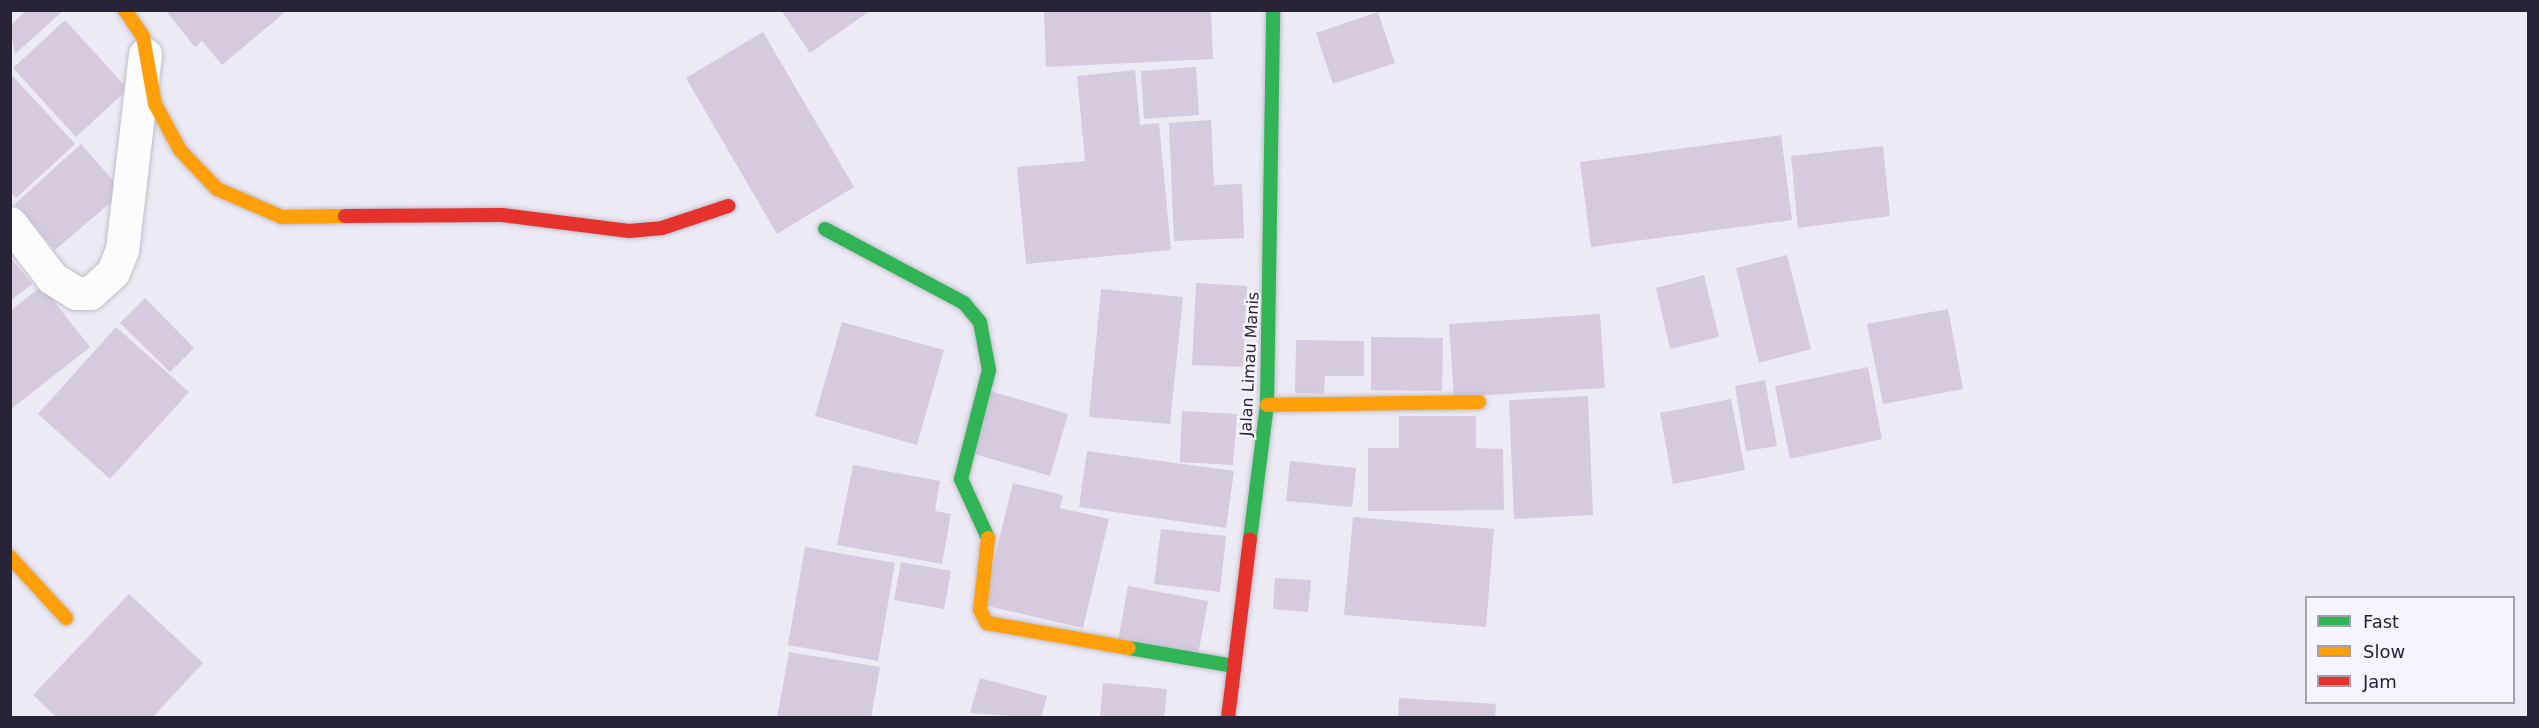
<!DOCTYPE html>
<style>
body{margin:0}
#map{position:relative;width:2539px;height:728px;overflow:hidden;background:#eceaf4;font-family:"DejaVu Sans",sans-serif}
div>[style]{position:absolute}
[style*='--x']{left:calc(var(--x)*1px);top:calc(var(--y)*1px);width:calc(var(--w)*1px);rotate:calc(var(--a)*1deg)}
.building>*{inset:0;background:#d6cadf}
.roads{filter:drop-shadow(0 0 2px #c1becb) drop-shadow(0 0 2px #c1becb)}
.street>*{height:33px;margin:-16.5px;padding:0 16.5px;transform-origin:16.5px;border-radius:16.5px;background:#fcfcfd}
.fast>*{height:14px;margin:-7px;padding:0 7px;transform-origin:7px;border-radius:7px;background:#30b455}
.slow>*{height:14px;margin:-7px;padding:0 7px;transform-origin:7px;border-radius:7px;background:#ff9f0a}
.jam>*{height:14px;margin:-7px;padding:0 7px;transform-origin:7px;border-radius:7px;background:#e5322d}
span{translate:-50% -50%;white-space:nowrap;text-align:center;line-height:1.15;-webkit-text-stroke:4.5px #f6f4fe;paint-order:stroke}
.street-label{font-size:16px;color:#282336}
.frame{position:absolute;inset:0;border:12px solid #282336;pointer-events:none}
.legend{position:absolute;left:2305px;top:596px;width:210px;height:108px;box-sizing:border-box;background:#f6f4fe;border:2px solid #a4a0ae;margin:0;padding:8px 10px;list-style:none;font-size:18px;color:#282336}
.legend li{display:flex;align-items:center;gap:12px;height:30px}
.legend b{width:30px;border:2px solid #a4a0ae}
</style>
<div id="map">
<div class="building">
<div style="clip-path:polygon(27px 10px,64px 10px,15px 54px,10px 26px)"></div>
<div style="clip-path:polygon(165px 10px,281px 10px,284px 13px,222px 65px,202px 41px,195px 47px)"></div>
<div style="clip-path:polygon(781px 10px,871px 10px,810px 53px)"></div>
<div style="clip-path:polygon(1044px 10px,1211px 10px,1213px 59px,1046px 67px)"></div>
<div style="clip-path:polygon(1378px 12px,1395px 63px,1333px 84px,1316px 33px)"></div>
<div style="clip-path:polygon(65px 20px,128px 89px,76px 137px,13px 68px)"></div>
<div style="clip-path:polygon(763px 32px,854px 187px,777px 234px,686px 78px)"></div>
<div style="clip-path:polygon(1196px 67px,1199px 115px,1144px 119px,1141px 71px)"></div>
<div style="clip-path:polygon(1135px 70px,1140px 125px,1159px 123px,1171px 250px,1026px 264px,1017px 167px,1085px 161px,1077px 76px)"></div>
<div style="clip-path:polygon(10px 73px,75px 144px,16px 198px,10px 192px)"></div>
<div style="clip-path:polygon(1211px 120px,1214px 185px,1242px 184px,1244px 238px,1174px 241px,1169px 123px)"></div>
<div style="clip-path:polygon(1781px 135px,1792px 220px,1591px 247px,1580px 162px)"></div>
<div style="clip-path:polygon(81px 144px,123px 192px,55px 250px,15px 204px)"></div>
<div style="clip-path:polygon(1883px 146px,1890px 216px,1798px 228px,1791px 156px)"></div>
<div style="clip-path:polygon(1787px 255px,1811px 349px,1759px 363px,1736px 268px)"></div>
<div style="clip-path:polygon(10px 257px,32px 284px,10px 301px)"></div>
<div style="clip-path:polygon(1704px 275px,1719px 337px,1670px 349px,1656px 288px)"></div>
<div style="clip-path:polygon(1196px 283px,1247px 286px,1243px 367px,1192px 365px)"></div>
<div style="clip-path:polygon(42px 286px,90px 347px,10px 410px,10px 311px)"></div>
<div style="clip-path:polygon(1101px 289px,1183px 297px,1170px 424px,1089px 417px)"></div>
<div style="clip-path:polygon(145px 298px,194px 348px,170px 372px,120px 323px)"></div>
<div style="clip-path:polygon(1948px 309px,1963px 389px,1883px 404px,1867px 324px)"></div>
<div style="clip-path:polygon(1600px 314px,1605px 388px,1454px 397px,1449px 324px)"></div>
<div style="clip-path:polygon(842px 322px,944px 350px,917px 445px,815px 416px)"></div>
<div style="clip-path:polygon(116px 327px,189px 392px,110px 479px,38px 414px)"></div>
<div style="clip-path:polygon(1371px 337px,1443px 338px,1442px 391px,1371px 390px)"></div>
<div style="clip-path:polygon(1296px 340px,1364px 341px,1364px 376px,1325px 376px,1324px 394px,1295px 393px)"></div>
<div style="clip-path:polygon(1868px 367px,1882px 439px,1790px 459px,1775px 386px)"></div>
<div style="clip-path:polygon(1765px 380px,1777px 446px,1746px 451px,1735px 386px)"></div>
<div style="clip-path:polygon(987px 390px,1068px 414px,1050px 476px,968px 452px)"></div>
<div style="clip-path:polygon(1588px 396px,1593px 515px,1514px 519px,1509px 400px)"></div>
<div style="clip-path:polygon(1731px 399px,1745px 470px,1673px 484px,1660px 413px)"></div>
<div style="clip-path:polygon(1182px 411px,1237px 414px,1233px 465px,1180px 462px)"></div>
<div style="clip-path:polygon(1399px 416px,1476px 416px,1476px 448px,1503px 449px,1504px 510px,1368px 511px,1368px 448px,1399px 448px)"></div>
<div style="clip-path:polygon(1087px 451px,1234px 471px,1226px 528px,1079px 507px)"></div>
<div style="clip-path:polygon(1290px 461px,1356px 468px,1352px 507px,1286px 501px)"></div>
<div style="clip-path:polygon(853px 465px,940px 481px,935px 511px,951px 514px,942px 564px,837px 545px)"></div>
<div style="clip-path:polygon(1013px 483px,1063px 495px,1060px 508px,1109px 519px,1083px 628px,983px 605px)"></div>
<div style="clip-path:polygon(1353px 517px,1494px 529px,1486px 627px,1344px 615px)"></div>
<div style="clip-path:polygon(1161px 529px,1226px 536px,1220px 592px,1154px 584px)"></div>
<div style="clip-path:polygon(805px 547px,895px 563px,878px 661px,788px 645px)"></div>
<div style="clip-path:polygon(901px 562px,951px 571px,944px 609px,894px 600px)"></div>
<div style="clip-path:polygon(1275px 578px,1311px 580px,1308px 612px,1273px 609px)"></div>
<div style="clip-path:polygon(1128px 586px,1208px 601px,1198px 655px,1118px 641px)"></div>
<div style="clip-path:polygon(129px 594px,203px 663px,152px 718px,57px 718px,33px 695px)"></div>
<div style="clip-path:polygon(789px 652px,880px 667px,871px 718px,777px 718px)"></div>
<div style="clip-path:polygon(980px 678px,1047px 696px,1041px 718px,970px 713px)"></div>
<div style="clip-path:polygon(1103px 683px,1167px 689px,1164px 718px,1100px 718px)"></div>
<div style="clip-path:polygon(1399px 698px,1496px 704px,1495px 718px,1398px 718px)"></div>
</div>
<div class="roads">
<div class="street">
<div style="--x:10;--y:223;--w:69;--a:52.6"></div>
<div style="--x:52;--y:278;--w:28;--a:32"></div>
<div style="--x:76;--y:293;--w:14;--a:0"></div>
<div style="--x:90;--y:293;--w:31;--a:-42"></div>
<div style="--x:113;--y:272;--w:24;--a:-68"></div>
<div style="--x:122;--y:250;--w:197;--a:-83.3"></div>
</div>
<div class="fast">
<div style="--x:825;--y:229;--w:157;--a:28"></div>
<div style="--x:964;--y:303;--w:25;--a:50"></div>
<div style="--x:980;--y:322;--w:49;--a:79.4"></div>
<div style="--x:989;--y:370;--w:113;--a:104.4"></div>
<div style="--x:961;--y:479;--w:65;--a:65.4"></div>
<div style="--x:1250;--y:539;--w:135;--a:-82.8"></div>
<div style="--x:1267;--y:405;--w:395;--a:-89.1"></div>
<div style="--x:1129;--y:648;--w:107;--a:9.7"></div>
</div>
<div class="slow">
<div style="--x:125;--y:10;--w:32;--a:56"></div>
<div style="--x:143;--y:37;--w:68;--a:79.8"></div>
<div style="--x:155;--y:104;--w:52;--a:61.5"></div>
<div style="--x:180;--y:150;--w:54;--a:46.5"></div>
<div style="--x:217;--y:189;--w:71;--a:23.3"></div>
<div style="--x:282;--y:217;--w:63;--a:-0.9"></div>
<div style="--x:1267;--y:405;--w:212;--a:-0.8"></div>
<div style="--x:988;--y:538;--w:72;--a:96.3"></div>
<div style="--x:980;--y:610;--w:15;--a:62"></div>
<div style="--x:987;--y:623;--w:144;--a:10"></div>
<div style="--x:10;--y:557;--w:83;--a:47.4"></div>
</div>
<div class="jam">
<div style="--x:345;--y:216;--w:157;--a:-0.4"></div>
<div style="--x:502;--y:215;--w:128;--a:7.2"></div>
<div style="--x:629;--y:231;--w:33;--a:-5"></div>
<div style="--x:662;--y:228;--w:70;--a:-18.4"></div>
<div style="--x:1228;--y:718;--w:180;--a:-83"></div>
</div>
</div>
<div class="street-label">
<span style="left:1250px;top:364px;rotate:-87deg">Jalan Limau Manis</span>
</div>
<div class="frame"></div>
<ul class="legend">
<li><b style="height:8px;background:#30b455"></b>Fast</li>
<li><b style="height:8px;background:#ff9f0a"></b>Slow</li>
<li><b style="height:8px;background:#e5322d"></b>Jam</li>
</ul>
</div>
